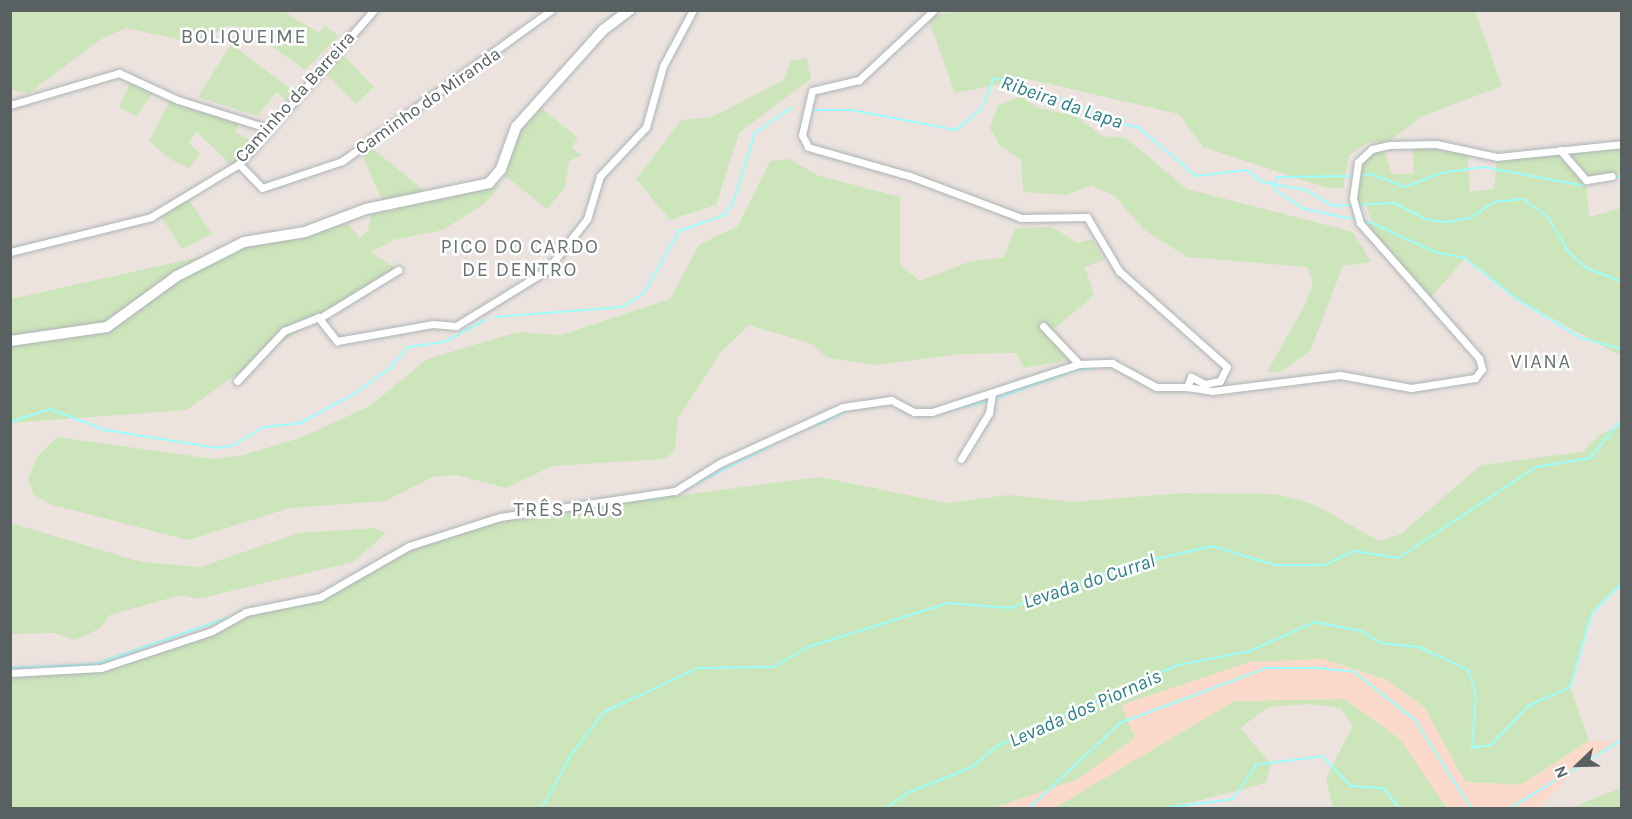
<!DOCTYPE html>
<meta charset="utf-8">
<style>
body{margin:0}
#map{position:relative;width:1632px;height:819px;overflow:hidden;background:#ece3df;font-family:Karla,sans-serif}
div>[style]{position:absolute}
[style*='--x']{left:calc(var(--x)*1px);top:calc(var(--y)*1px);width:calc(var(--w)*1px);rotate:calc(var(--a)*1deg)}
.green>*{inset:0;background:#cde5ba}
.sand>*{inset:0;background:#fbdacb}
.stream>*{height:2px;margin:-1px;padding:0 1px;transform-origin:1px;border-radius:1px;background:#9cfffd}
.roads{filter:drop-shadow(0 0 2px #adb4b6) drop-shadow(0 0 2px #adb4b6)}
.street>*{height:7px;margin:-3.5px;padding:0 3.5px;transform-origin:3.5px;border-radius:3.5px;background:#fff}
.secondary>*{height:10px;margin:-5px;padding:0 5px;transform-origin:5px;border-radius:5px;background:#fff}
span{translate:-50% -50%;white-space:nowrap;text-align:center;line-height:1.15;-webkit-text-stroke:5px #fff;paint-order:stroke}
.street-label{font-size:18px;color:#586061}
.neighbourhood-label{font-size:20px;color:#697373;letter-spacing:1.5px}
.water-label{font-size:20px;color:#2c8187;font-style:italic}
.frame{position:absolute;inset:0;border:12px solid #586061;pointer-events:none}
.north{position:absolute;left:1548px;top:735px;width:60px;height:60px;-webkit-text-stroke:4px #fff;paint-order:stroke;rotate:247deg;font-size:16px;font-weight:700;line-height:24px;text-align:center;color:#586061}
.north::after{content:'';display:block;margin:auto;width:21px;height:27px;background:#586061;clip-path:polygon(50% 0,100% 100%,50% 72%,0 100%)}
</style>
<div id="map">
<div class="green">
<div style="clip-path:polygon(11px 10px,283px 11px,319px 33px,325px 26px,339px 36px,305px 70px,245px 27px,228px 26px,199px 44px,126px 28px,103px 38px,28px 94px,11px 89px)"></div>
<div style="clip-path:polygon(961px 10px,1475px 11px,1502px 86px,1423px 116px,1388px 142px,1369px 142px,1349px 155px,1343px 188px,1327px 188px,1203px 147px,1179px 114px,1028px 79px,955px 93px,928px 18px)"></div>
<div style="clip-path:polygon(231px 44px,297px 94px,289px 104px,277px 92px,258px 116px,198px 97px)"></div>
<div style="clip-path:polygon(342px 54px,374px 87px,356px 104px,324px 72px)"></div>
<div style="clip-path:polygon(807px 58px,811px 79px,739px 133px,716px 205px,670px 220px,636px 179px,681px 120px,712px 117px,784px 80px,790px 61px)"></div>
<div style="clip-path:polygon(133px 75px,156px 88px,137px 116px,119px 108px)"></div>
<div style="clip-path:polygon(1021px 96px,1038px 108px,1077px 116px,1102px 136px,1126px 138px,1187px 189px,1353px 232px,1371px 262px,1343px 266px,1310px 351px,1280px 372px,1267px 372px,1305px 305px,1313px 283px,1307px 267px,1187px 257px,1143px 229px,1115px 196px,1091px 185px,1066px 195px,1023px 192px,1021px 160px,1000px 146px,990px 128px,998px 105px)"></div>
<div style="clip-path:polygon(172px 97px,241px 116px,235px 133px,256px 142px,233px 167px,196px 131px,189px 143px,200px 154px,189px 168px,170px 159px,149px 141px)"></div>
<div style="clip-path:polygon(541px 108px,578px 138px,571px 148px,582px 155px,569px 161px,565px 187px,547px 209px,504px 175px,520px 131px)"></div>
<div style="clip-path:polygon(1413px 143px,1467px 152px,1470px 192px,1494px 189px,1497px 157px,1621px 144px,1621px 174px,1586px 181px,1589px 217px,1621px 208px,1621px 356px,1517px 299px,1465px 258px,1429px 300px,1363px 228px,1372px 222px,1366px 206px,1356px 207px,1358px 162px,1383px 146px,1392px 174px,1414px 174px)"></div>
<div style="clip-path:polygon(373px 149px,427px 193px,382px 200px,362px 155px)"></div>
<div style="clip-path:polygon(789px 159px,819px 176px,900px 197px,900px 265px,920px 281px,969px 262px,1004px 257px,1015px 228px,1052px 227px,1078px 243px,1092px 239px,1104px 260px,1085px 267px,1094px 295px,1054px 329px,1074px 359px,1024px 368px,1016px 353px,960px 354px,875px 365px,828px 358px,812px 344px,749px 325px,721px 352px,678px 418px,675px 449px,665px 459px,552px 466px,506px 488px,456px 475px,433px 477px,385px 501px,290px 508px,188px 540px,49px 504px,33px 494px,28px 479px,37px 457px,57px 437px,214px 459px,243px 455px,300px 438px,370px 406px,427px 359px,518px 332px,561px 335px,670px 299px,699px 245px,738px 226px,770px 161px)"></div>
<div style="clip-path:polygon(500px 185px,484px 204px,443px 230px,394px 240px,371px 252px,398px 270px,318px 317px,186px 410px,11px 423px,11px 299px,348px 224px,360px 238px,368px 231px,371px 215px)"></div>
<div style="clip-path:polygon(188px 199px,212px 234px,182px 249px,160px 215px)"></div>
<div style="clip-path:polygon(1621px 425px,1621px 584px,1592px 613px,1570px 687px,1589px 741px,1521px 785px,1465px 782px,1424px 707px,1387px 680px,1322px 659px,1250px 662px,1122px 705px,1135px 738px,1077px 780px,994px 808px,11px 808px,10px 673px,101px 668px,212px 631px,246px 612px,320px 597px,409px 546px,500px 517px,612px 496px,675px 496px,820px 477px,946px 503px,1008px 495px,1074px 502px,1183px 493px,1275px 494px,1313px 504px,1379px 541px,1401px 534px,1481px 465px,1582px 452px,1601px 434px)"></div>
<div style="clip-path:polygon(11px 523px,142px 562px,200px 567px,299px 533px,374px 528px,386px 533px,354px 562px,197px 599px,181px 595px,110px 615px,99px 629px,75px 640px,54px 633px,11px 634px)"></div>
<div style="clip-path:polygon(1345px 699px,1400px 739px,1447px 808px,1333px 808px,1326px 778px,1353px 725px,1340px 708px,1311px 704px,1269px 707px,1240px 728px,1271px 764px,1266px 783px,1170px 808px,1054px 808px,1234px 701px)"></div>
<div style="clip-path:polygon(1621px 788px,1621px 808px,1570px 808px)"></div>
</div>
<div class="sand">
<div style="clip-path:polygon(1322px 659px,1387px 680px,1424px 708px,1465px 782px,1521px 785px,1589px 741px,1615px 741px,1571px 773px,1538px 808px,1447px 808px,1400px 739px,1345px 699px,1234px 701px,1054px 808px,994px 808px,1077px 780px,1135px 738px,1122px 705px,1250px 662px)"></div>
</div>
<div class="stream">
<div style="--x:810;--y:110;--w:42;--a:0"></div>
<div style="--x:852;--y:110;--w:106;--a:10.9"></div>
<div style="--x:956;--y:130;--w:34;--a:-40"></div>
<div style="--x:982;--y:108;--w:32;--a:-68"></div>
<div style="--x:994;--y:78;--w:86;--a:17"></div>
<div style="--x:1076;--y:103;--w:37;--a:31"></div>
<div style="--x:1108;--y:122;--w:30;--a:9"></div>
<div style="--x:1138;--y:127;--w:76;--a:40.2"></div>
<div style="--x:1196;--y:176;--w:51;--a:-6.7"></div>
<div style="--x:1247;--y:170;--w:19;--a:39"></div>
<div style="--x:1262;--y:182;--w:45;--a:10.3"></div>
<div style="--x:1306;--y:190;--w:31;--a:31"></div>
<div style="--x:1333;--y:206;--w:61;--a:-2.8"></div>
<div style="--x:1394;--y:203;--w:38;--a:27"></div>
<div style="--x:1428;--y:220;--w:19;--a:6"></div>
<div style="--x:1447;--y:222;--w:23;--a:-10"></div>
<div style="--x:1470;--y:218;--w:29;--a:-34"></div>
<div style="--x:1494;--y:202;--w:29;--a:-6"></div>
<div style="--x:1523;--y:199;--w:31;--a:36"></div>
<div style="--x:1548;--y:217;--w:38;--a:60"></div>
<div style="--x:1567;--y:250;--w:26;--a:43"></div>
<div style="--x:1586;--y:268;--w:39;--a:21"></div>
<div style="--x:1353;--y:176;--w:77;--a:179.3"></div>
<div style="--x:1276;--y:177;--w:12;--a:99"></div>
<div style="--x:1274;--y:189;--w:36;--a:34"></div>
<div style="--x:1304;--y:209;--w:69;--a:11.6"></div>
<div style="--x:1372;--y:223;--w:69;--a:24.7"></div>
<div style="--x:1435;--y:252;--w:31;--a:11"></div>
<div style="--x:1465;--y:258;--w:66;--a:38.3"></div>
<div style="--x:1517;--y:299;--w:75;--a:31.4"></div>
<div style="--x:1581;--y:338;--w:42;--a:15"></div>
<div style="--x:1359;--y:176;--w:12;--a:-9"></div>
<div style="--x:1371;--y:174;--w:36;--a:21"></div>
<div style="--x:1405;--y:187;--w:39;--a:-21"></div>
<div style="--x:1441;--y:173;--w:43;--a:-7.9"></div>
<div style="--x:1484;--y:167;--w:97;--a:10.7"></div>
<div style="--x:1579;--y:185;--w:44;--a:-11.8"></div>
<div style="--x:495;--y:317;--w:127;--a:-4.5"></div>
<div style="--x:622;--y:307;--w:26;--a:-32"></div>
<div style="--x:644;--y:293;--w:71;--a:-60.6"></div>
<div style="--x:679;--y:231;--w:48;--a:-19.6"></div>
<div style="--x:724;--y:215;--w:15;--a:-53"></div>
<div style="--x:733;--y:203;--w:73;--a:-72.6"></div>
<div style="--x:755;--y:133;--w:44;--a:-34.8"></div>
<div style="--x:994;--y:399;--w:86;--a:-19.7"></div>
<div style="--x:1075;--y:370;--w:25;--a:-7"></div>
<div style="--x:945;--y:411;--w:45;--a:-12.8"></div>
<div style="--x:915;--y:415;--w:13;--a:0"></div>
<div style="--x:10;--y:422;--w:42;--a:-18"></div>
<div style="--x:50;--y:409;--w:59;--a:20.9"></div>
<div style="--x:105;--y:430;--w:114;--a:9.1"></div>
<div style="--x:218;--y:448;--w:16;--a:-11"></div>
<div style="--x:234;--y:445;--w:35;--a:-31"></div>
<div style="--x:264;--y:427;--w:36;--a:-6"></div>
<div style="--x:300;--y:423;--w:61;--a:-28.2"></div>
<div style="--x:354;--y:394;--w:43;--a:-35.5"></div>
<div style="--x:389;--y:369;--w:29;--a:-49"></div>
<div style="--x:408;--y:347;--w:36;--a:-8"></div>
<div style="--x:444;--y:342;--w:49;--a:-28.1"></div>
<div style="--x:818;--y:425;--w:36;--a:-27"></div>
<div style="--x:677;--y:493;--w:102;--a:-26.8"></div>
<div style="--x:647;--y:500;--w:19;--a:-12"></div>
<div style="--x:10;--y:668;--w:86;--a:-2.7"></div>
<div style="--x:96;--y:664;--w:139;--a:-19.3"></div>
<div style="--x:542;--y:808;--w:60;--a:-61.3"></div>
<div style="--x:571;--y:755;--w:54;--a:-52.5"></div>
<div style="--x:604;--y:712;--w:104;--a:-25.1"></div>
<div style="--x:698;--y:668;--w:75;--a:-0.8"></div>
<div style="--x:773;--y:667;--w:40;--a:-29.7"></div>
<div style="--x:808;--y:647;--w:147;--a:-17.4"></div>
<div style="--x:948;--y:603;--w:62;--a:4.6"></div>
<div style="--x:1010;--y:608;--w:114;--a:-20.5"></div>
<div style="--x:1117;--y:568;--w:98;--a:-13"></div>
<div style="--x:1212;--y:546;--w:66;--a:16.8"></div>
<div style="--x:1275;--y:565;--w:50;--a:0"></div>
<div style="--x:1325;--y:565;--w:32;--a:-26"></div>
<div style="--x:1354;--y:551;--w:45;--a:9"></div>
<div style="--x:1398;--y:558;--w:165;--a:-33.4"></div>
<div style="--x:1536;--y:467;--w:55;--a:-9.5"></div>
<div style="--x:1590;--y:458;--w:50;--a:-50.6"></div>
<div style="--x:886;--y:808;--w:26;--a:-36"></div>
<div style="--x:907;--y:793;--w:70;--a:-21.8"></div>
<div style="--x:972;--y:767;--w:31;--a:-40"></div>
<div style="--x:996;--y:747;--w:59;--a:-26.1"></div>
<div style="--x:1049;--y:721;--w:141;--a:-23.5"></div>
<div style="--x:1178;--y:665;--w:73;--a:-11"></div>
<div style="--x:1250;--y:651;--w:71;--a:-24"></div>
<div style="--x:1315;--y:622;--w:47;--a:11.1"></div>
<div style="--x:1361;--y:631;--w:23;--a:31"></div>
<div style="--x:1381;--y:643;--w:38;--a:6"></div>
<div style="--x:1419;--y:647;--w:54;--a:25.1"></div>
<div style="--x:1468;--y:670;--w:25;--a:72"></div>
<div style="--x:1476;--y:694;--w:54;--a:94.2"></div>
<div style="--x:1472;--y:748;--w:19;--a:-9"></div>
<div style="--x:1491;--y:745;--w:54;--a:-46.5"></div>
<div style="--x:1528;--y:706;--w:46;--a:-24.3"></div>
<div style="--x:1570;--y:687;--w:77;--a:-73.4"></div>
<div style="--x:1592;--y:613;--w:42;--a:-45"></div>
<div style="--x:1029;--y:808;--w:125;--a:-43"></div>
<div style="--x:1120;--y:723;--w:156;--a:-20.6"></div>
<div style="--x:1266;--y:668;--w:52;--a:0"></div>
<div style="--x:1318;--y:668;--w:36;--a:6"></div>
<div style="--x:1354;--y:672;--w:76;--a:38.1"></div>
<div style="--x:1414;--y:719;--w:106;--a:57.4"></div>
<div style="--x:1164;--y:808;--w:70;--a:-7.4"></div>
<div style="--x:1233;--y:799;--w:41;--a:-55.9"></div>
<div style="--x:1256;--y:765;--w:67;--a:-7.8"></div>
<div style="--x:1322;--y:756;--w:42;--a:46"></div>
<div style="--x:1351;--y:786;--w:32;--a:4"></div>
<div style="--x:1383;--y:788;--w:26;--a:51"></div>
<div style="--x:1510;--y:808;--w:131;--a:-31.3"></div>
</div>
<div class="roads">
<div class="street">
<div style="--x:934;--y:10;--w:103;--a:137"></div>
<div style="--x:859;--y:80;--w:48;--a:166.8"></div>
<div style="--x:812;--y:91;--w:45;--a:102.8"></div>
<div style="--x:802;--y:135;--w:13;--a:63"></div>
<div style="--x:808;--y:147;--w:106;--a:15.9"></div>
<div style="--x:910;--y:176;--w:119;--a:20.7"></div>
<div style="--x:1021;--y:218;--w:66;--a:-0.9"></div>
<div style="--x:1087;--y:217;--w:63;--a:59.3"></div>
<div style="--x:1119;--y:271;--w:144;--a:41.6"></div>
<div style="--x:1227;--y:367;--w:16;--a:117"></div>
<div style="--x:1220;--y:381;--w:15;--a:169"></div>
<div style="--x:1205;--y:384;--w:16;--a:-153"></div>
<div style="--x:1191;--y:377;--w:11;--a:112"></div>
<div style="--x:10;--y:105;--w:114;--a:-16.4"></div>
<div style="--x:119;--y:73;--w:65;--a:24.6"></div>
<div style="--x:178;--y:100;--w:93;--a:17.5"></div>
<div style="--x:1560;--y:150;--w:40;--a:49"></div>
<div style="--x:1586;--y:180;--w:26;--a:-9"></div>
<div style="--x:239;--y:164;--w:33;--a:46"></div>
<div style="--x:262;--y:188;--w:84;--a:-18.6"></div>
<div style="--x:342;--y:161;--w:258;--a:-35.8"></div>
<div style="--x:10;--y:252;--w:145;--a:-13.9"></div>
<div style="--x:151;--y:217;--w:103;--a:-31.1"></div>
<div style="--x:239;--y:164;--w:205;--a:-48.8"></div>
<div style="--x:320;--y:318;--w:92;--a:-31.6"></div>
<div style="--x:1043;--y:326;--w:52;--a:46.5"></div>
<div style="--x:237;--y:381;--w:69;--a:-46.8"></div>
<div style="--x:284;--y:331;--w:37;--a:-22"></div>
<div style="--x:318;--y:317;--w:31;--a:52"></div>
<div style="--x:337;--y:341;--w:97;--a:-10"></div>
<div style="--x:433;--y:324;--w:23;--a:5"></div>
<div style="--x:456;--y:326;--w:107;--a:-31.6"></div>
<div style="--x:547;--y:270;--w:65;--a:-51.9"></div>
<div style="--x:587;--y:219;--w:45;--a:-73.2"></div>
<div style="--x:600;--y:176;--w:67;--a:-46.8"></div>
<div style="--x:646;--y:127;--w:63;--a:-74.4"></div>
<div style="--x:663;--y:66;--w:64;--a:-61.8"></div>
<div style="--x:1187;--y:387;--w:25;--a:9"></div>
<div style="--x:1212;--y:391;--w:129;--a:-7.1"></div>
<div style="--x:1340;--y:375;--w:72;--a:10.4"></div>
<div style="--x:1411;--y:388;--w:65;--a:-8.9"></div>
<div style="--x:1475;--y:378;--w:11;--a:-52"></div>
<div style="--x:1482;--y:369;--w:11;--a:-105"></div>
<div style="--x:1479;--y:358;--w:180;--a:-131.4"></div>
<div style="--x:1360;--y:223;--w:26;--a:-106"></div>
<div style="--x:1353;--y:198;--w:36;--a:-82"></div>
<div style="--x:1358;--y:162;--w:19;--a:-43"></div>
<div style="--x:1372;--y:149;--w:18;--a:-13"></div>
<div style="--x:1390;--y:145;--w:46;--a:-1.2"></div>
<div style="--x:1436;--y:144;--w:62;--a:12"></div>
<div style="--x:1497;--y:157;--w:126;--a:-5.9"></div>
<div style="--x:961;--y:459;--w:54;--a:-58.7"></div>
<div style="--x:989;--y:413;--w:18;--a:-81"></div>
<div style="--x:10;--y:673;--w:91;--a:-3.1"></div>
<div style="--x:101;--y:668;--w:117;--a:-18.4"></div>
<div style="--x:212;--y:631;--w:39;--a:-29"></div>
<div style="--x:246;--y:612;--w:76;--a:-11.5"></div>
<div style="--x:320;--y:597;--w:103;--a:-29.8"></div>
<div style="--x:409;--y:546;--w:96;--a:-17.7"></div>
<div style="--x:500;--y:517;--w:177;--a:-8.5"></div>
<div style="--x:675;--y:491;--w:53;--a:-31.9"></div>
<div style="--x:720;--y:463;--w:135;--a:-24.5"></div>
<div style="--x:843;--y:407;--w:49;--a:-8.3"></div>
<div style="--x:891;--y:400;--w:26;--a:28"></div>
<div style="--x:914;--y:412;--w:18;--a:0"></div>
<div style="--x:932;--y:412;--w:155;--a:-18.1"></div>
<div style="--x:1079;--y:364;--w:33;--a:-2"></div>
<div style="--x:1112;--y:363;--w:50;--a:28.6"></div>
<div style="--x:1156;--y:387;--w:31;--a:0"></div>
</div>
<div class="secondary">
<div style="--x:10;--y:341;--w:98;--a:-8.2"></div>
<div style="--x:107;--y:327;--w:87;--a:-36.1"></div>
<div style="--x:177;--y:276;--w:75;--a:-26.9"></div>
<div style="--x:244;--y:242;--w:62;--a:-9.3"></div>
<div style="--x:305;--y:232;--w:65;--a:-20.7"></div>
<div style="--x:366;--y:209;--w:126;--a:-11.9"></div>
<div style="--x:489;--y:183;--w:18;--a:-49"></div>
<div style="--x:501;--y:169;--w:45;--a:-70.3"></div>
<div style="--x:516;--y:127;--w:130;--a:-48.1"></div>
<div style="--x:603;--y:30;--w:34;--a:-37"></div>
</div>
</div>
<div class="street-label">
<span style="left:295px;top:97px;rotate:-48deg">Caminho da Barreira</span>
<span style="left:428px;top:101px;rotate:-35deg">Caminho do Miranda</span>
</div>
<div class="neighbourhood-label">
<span style="left:244px;top:36px">BOLIQUEIME</span>
<span style="left:520px;top:258px">PICO DO CARDO<br>DE DENTRO</span>
<span style="left:1541px;top:361px">VIANA</span>
<span style="left:569px;top:509px">TRÊS PAUS</span>
</div>
<div class="water-label">
<span style="left:1062px;top:102px;rotate:19deg">Ribeira da Lapa</span>
<span style="left:1089px;top:581px;rotate:-18deg">Levada do Curral</span>
<span style="left:1085px;top:708px;rotate:-24deg">Levada dos Piornais</span>
</div>
<div class="frame"></div>
<div class="north">N</div>
</div>
